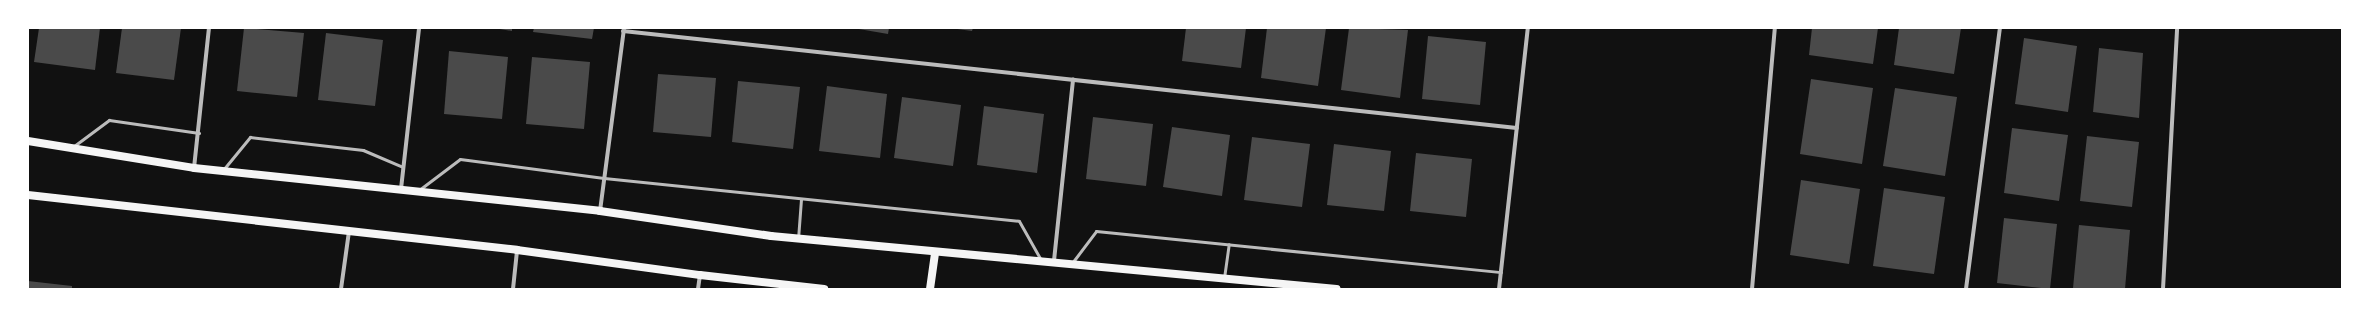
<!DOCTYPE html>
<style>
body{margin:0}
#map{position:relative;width:2370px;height:317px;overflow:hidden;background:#111;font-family:Montserrat,sans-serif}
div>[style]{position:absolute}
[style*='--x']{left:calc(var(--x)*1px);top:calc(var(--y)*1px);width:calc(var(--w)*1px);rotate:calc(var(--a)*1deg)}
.building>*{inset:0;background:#4a4a4a}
.service>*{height:3px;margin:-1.5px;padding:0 1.5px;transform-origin:1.5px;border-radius:1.5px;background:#bcbcbc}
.pedestrian>*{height:3.5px;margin:-1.75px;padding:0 1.75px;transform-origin:1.75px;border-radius:1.75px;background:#bcbcbc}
.minor>*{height:4px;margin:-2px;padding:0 2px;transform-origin:2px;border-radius:2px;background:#bcbcbc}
.secondary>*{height:8px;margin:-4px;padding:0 4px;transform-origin:4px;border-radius:4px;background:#f5f5f5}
span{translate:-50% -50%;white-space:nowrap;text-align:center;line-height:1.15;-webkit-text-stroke:3px #fff;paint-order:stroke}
.frame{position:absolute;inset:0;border:29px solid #fff;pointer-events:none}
</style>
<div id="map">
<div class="building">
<div style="clip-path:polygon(39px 28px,100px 28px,95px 70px,34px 62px)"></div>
<div style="clip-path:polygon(122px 28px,181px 28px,174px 80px,116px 73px)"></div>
<div style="clip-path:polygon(244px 28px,304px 33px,297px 97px,237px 91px)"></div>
<div style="clip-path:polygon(494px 28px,512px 28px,512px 31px)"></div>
<div style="clip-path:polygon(534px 28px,594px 28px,592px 39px,533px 32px)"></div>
<div style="clip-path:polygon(853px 28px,889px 28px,888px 34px)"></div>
<div style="clip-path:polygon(950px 28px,973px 28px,972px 31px)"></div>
<div style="clip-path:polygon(1186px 28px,1246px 28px,1241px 68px,1182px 61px)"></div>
<div style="clip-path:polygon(1267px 28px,1326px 28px,1318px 86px,1261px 78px)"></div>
<div style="clip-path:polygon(1349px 28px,1408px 30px,1400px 98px,1341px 90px)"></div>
<div style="clip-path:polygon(1812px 28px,1878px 28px,1873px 64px,1809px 55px)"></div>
<div style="clip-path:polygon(1899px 28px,1961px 28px,1954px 74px,1894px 65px)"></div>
<div style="clip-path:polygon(326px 33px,383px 40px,375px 106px,318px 100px)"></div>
<div style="clip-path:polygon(1428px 36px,1486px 42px,1480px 105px,1422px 99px)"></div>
<div style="clip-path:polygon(2024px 38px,2077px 46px,2068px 112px,2015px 104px)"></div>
<div style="clip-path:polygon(2099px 48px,2143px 53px,2139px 118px,2093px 112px)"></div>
<div style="clip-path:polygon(449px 51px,508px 57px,502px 119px,444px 114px)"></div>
<div style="clip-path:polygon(532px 57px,590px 62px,584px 129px,526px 124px)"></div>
<div style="clip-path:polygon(658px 74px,716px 78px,711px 137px,653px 132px)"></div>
<div style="clip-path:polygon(1811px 79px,1873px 88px,1862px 164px,1800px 154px)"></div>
<div style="clip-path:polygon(738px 81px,800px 87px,793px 149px,732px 142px)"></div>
<div style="clip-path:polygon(827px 86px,887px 94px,880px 158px,819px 151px)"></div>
<div style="clip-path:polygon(1895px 88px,1957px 97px,1945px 176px,1883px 166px)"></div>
<div style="clip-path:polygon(902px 97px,961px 105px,953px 166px,894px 158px)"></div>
<div style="clip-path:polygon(984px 106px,1044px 114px,1037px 173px,977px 165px)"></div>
<div style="clip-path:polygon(1093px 117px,1153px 124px,1146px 186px,1086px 179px)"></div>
<div style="clip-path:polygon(1172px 127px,1230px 135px,1222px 196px,1163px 187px)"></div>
<div style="clip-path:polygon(2012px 128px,2068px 135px,2059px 201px,2004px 193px)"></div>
<div style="clip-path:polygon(2087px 136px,2139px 142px,2132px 207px,2080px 201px)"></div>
<div style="clip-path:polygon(1252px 137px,1310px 144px,1302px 207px,1244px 200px)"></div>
<div style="clip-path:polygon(1334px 144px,1391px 151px,1384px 211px,1327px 205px)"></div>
<div style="clip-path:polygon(1416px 153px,1472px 159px,1466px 217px,1410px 211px)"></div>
<div style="clip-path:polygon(1801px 180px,1860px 189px,1849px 264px,1790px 255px)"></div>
<div style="clip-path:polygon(1884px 188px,1945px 197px,1934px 274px,1873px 266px)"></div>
<div style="clip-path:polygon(2004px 218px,2057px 224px,2050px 289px,1997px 283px)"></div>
<div style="clip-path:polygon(2079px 225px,2130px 230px,2125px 289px,2073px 288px)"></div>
<div style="clip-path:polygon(28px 281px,72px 286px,72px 289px,28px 289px)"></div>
</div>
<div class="service">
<div style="--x:74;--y:146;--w:44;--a:-36.6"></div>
<div style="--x:109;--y:120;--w:91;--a:8.2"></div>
<div style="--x:223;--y:170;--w:43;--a:-50.7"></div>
<div style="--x:250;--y:137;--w:114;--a:6.6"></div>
<div style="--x:363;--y:150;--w:43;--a:23"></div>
<div style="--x:419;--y:190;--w:51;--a:-37.1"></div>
<div style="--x:460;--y:159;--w:145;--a:7.5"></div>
<div style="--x:604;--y:178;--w:417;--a:5.9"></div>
<div style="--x:1019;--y:221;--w:45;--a:60.6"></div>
<div style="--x:798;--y:239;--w:40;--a:-85.7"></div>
<div style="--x:1072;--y:263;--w:40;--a:-53"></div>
<div style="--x:1096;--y:231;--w:407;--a:5.8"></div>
<div style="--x:1224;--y:278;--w:34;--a:-82"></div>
</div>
<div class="pedestrian">
<div style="--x:1054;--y:261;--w:182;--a:-84"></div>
</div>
<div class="minor">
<div style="--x:623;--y:31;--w:899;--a:6.19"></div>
<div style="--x:194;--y:168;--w:141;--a:-83.9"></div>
<div style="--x:401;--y:189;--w:162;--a:-83.6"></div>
<div style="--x:600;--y:211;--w:185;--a:-82.5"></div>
<div style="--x:341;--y:289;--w:59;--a:-82.1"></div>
<div style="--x:513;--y:289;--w:39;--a:-84"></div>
<div style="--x:698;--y:289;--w:14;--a:-82"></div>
<div style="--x:1499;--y:289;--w:263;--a:-83.7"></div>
<div style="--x:1752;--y:289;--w:262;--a:-85"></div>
<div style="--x:1966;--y:289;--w:263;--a:-82.6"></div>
<div style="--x:2163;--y:289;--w:261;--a:-86.9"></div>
</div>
<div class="secondary">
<div style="--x:28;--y:141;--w:168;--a:9.2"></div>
<div style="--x:194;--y:168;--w:408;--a:6"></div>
<div style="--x:600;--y:211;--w:173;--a:8.3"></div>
<div style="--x:771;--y:236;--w:568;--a:5.35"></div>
<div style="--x:28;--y:195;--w:492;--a:6.4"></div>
<div style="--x:517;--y:250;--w:185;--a:7.8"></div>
<div style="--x:700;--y:275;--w:125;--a:6.4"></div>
<div style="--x:930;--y:289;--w:37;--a:-82"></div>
</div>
<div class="frame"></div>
</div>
